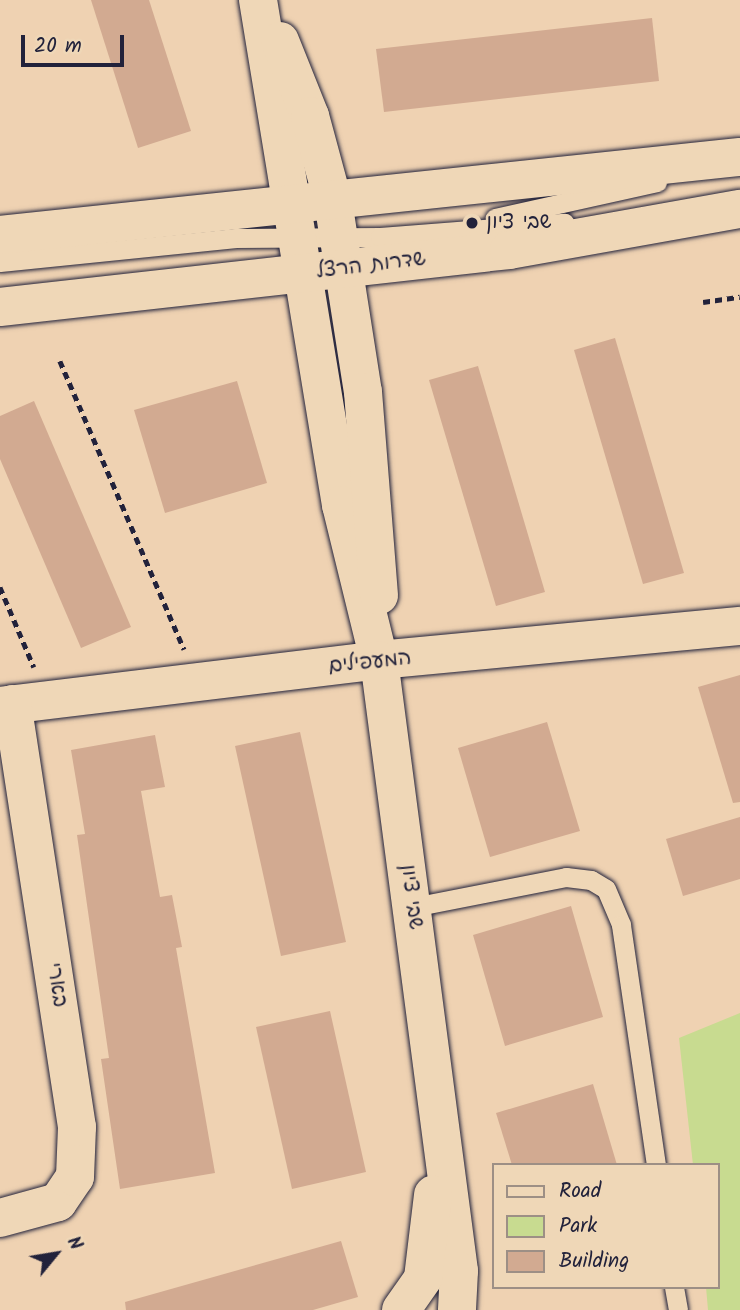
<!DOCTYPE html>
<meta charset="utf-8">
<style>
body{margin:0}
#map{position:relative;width:740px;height:1310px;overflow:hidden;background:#efd2b2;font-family:Kalam,"Playpen Sans Hebrew",sans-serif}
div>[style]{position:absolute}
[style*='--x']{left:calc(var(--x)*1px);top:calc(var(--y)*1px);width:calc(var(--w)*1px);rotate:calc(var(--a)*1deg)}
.green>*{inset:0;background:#c8db90}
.building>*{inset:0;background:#d2aa91}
.path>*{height:4.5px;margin-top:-2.25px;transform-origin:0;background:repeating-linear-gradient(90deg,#22223b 0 7px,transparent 0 12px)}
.roads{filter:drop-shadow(0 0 2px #22223b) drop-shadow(0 0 2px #22223b)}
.lane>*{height:19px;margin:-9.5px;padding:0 9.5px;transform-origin:9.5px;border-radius:9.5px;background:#efd7b7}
.street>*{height:38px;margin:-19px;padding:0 19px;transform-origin:19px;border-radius:19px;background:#efd7b7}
.secondary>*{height:38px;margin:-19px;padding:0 19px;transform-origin:19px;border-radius:19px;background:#efd7b7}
.dots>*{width:19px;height:19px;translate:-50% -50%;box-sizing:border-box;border:4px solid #efd7b7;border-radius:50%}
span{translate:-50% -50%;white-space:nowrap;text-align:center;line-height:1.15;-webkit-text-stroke:5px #efd7b7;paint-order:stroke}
.poi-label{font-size:21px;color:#22223b}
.left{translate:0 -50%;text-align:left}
.street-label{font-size:21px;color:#22223b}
.legend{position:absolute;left:492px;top:1163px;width:228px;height:126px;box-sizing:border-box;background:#efd7b7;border:2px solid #9d8f85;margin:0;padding:9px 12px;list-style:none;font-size:21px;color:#22223b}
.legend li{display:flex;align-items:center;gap:14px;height:35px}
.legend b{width:35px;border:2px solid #9d8f85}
.north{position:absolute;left:21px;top:1219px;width:70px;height:70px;-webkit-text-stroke:5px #efd7b7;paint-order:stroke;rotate:60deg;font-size:19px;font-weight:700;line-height:28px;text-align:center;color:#22223b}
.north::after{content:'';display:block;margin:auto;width:24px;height:32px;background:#22223b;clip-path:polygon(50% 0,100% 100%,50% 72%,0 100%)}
.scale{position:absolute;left:21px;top:35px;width:103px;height:32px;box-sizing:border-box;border:4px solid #22223b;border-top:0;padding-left:9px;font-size:21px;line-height:24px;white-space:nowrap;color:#22223b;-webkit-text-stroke:5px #efd7b7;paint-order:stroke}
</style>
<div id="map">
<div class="green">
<div style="clip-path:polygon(740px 1013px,740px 1310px,708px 1310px,706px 1287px,717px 1287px,717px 1165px,693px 1165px,679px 1038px)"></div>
</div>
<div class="building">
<div style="clip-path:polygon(91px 0,149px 0,191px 131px,138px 148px)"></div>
<div style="clip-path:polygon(652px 18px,659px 81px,384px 112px,376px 49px)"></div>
<div style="clip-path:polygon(615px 338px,684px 573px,643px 584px,574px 350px)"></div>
<div style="clip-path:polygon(478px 366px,545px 592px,496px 606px,429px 380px)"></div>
<div style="clip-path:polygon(237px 381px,267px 483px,165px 513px,134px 410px)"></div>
<div style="clip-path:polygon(34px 401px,131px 627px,81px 648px,0 459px,0 416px)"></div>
<div style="clip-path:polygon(740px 675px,740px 802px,733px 803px,698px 687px)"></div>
<div style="clip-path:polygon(547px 722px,580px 831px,490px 857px,458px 748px)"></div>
<div style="clip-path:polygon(300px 732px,346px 942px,281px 956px,235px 746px)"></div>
<div style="clip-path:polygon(155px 735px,165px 787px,141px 791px,160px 897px,172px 895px,182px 947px,176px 948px,215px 1173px,120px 1189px,101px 1059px,109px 1058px,77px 835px,85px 834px,71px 750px)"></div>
<div style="clip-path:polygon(740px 817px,740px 879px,683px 896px,666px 839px)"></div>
<div style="clip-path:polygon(571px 906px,603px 1017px,505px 1046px,473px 935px)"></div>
<div style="clip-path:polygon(330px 1011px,366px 1172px,292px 1189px,256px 1027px)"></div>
<div style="clip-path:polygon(593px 1084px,617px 1165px,512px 1165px,496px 1113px)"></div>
<div style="clip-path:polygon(341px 1241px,358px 1297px,313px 1310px,126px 1310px,125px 1302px)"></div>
</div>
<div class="path">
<div style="--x:703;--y:302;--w:37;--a:-8"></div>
<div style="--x:60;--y:361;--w:314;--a:66.7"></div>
<div style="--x:0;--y:587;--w:87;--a:67"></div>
</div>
<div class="roads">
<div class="lane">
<div style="--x:495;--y:218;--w:166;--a:-12.5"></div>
<div style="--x:0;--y:262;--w:237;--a:-5.8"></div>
<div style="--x:236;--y:238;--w:144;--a:-0.4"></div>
<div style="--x:380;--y:237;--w:185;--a:-4.4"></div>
<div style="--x:413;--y:907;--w:156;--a:-11.1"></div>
<div style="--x:566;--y:877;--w:25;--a:7"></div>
<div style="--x:591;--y:880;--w:17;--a:31"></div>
<div style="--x:606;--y:889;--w:39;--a:67"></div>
<div style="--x:621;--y:925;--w:243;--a:81.7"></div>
<div style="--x:674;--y:1287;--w:23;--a:80"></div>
</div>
<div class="street">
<div style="--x:0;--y:706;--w:382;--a:-6.9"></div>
<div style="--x:379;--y:660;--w:363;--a:-5.4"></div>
<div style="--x:0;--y:1218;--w:60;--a:-15.4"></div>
<div style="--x:58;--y:1202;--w:30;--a:-56"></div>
<div style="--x:75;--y:1177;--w:50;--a:-87.7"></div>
<div style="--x:77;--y:1127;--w:428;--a:-98.7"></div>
</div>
<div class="secondary">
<div style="--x:258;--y:0;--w:512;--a:80.67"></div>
<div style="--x:341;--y:505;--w:160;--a:76.2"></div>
<div style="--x:379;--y:660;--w:616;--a:82.54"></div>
<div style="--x:459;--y:1271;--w:39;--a:93"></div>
<div style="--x:280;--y:41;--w:81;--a:68.2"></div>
<div style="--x:310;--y:116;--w:88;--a:74.9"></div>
<div style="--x:333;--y:201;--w:193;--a:81.1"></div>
<div style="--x:363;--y:392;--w:204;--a:85.5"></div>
<div style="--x:0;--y:235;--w:744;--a:-6.02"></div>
<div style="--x:0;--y:307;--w:512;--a:-6.39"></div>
<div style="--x:509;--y:250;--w:235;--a:-10.1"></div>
<div style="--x:401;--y:1310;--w:39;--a:-55"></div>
<div style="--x:423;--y:1278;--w:84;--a:-83.1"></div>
</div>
</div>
<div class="dots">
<div style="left:472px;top:223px;background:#22223b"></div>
</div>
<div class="poi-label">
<span class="left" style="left:486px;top:223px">שבי ציון</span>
</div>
<div class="street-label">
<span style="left:371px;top:266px;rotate:-7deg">שדרות הרצל</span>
<span style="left:370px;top:663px;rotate:-6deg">המעפילים</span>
<span style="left:411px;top:897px;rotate:83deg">שבי ציון</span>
<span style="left:56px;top:985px;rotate:81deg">בארי</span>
</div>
<ul class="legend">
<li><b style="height:9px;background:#efd7b7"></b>Road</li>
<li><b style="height:19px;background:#c8db90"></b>Park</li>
<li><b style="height:19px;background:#d2aa91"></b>Building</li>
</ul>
<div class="north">N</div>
<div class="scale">20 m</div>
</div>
